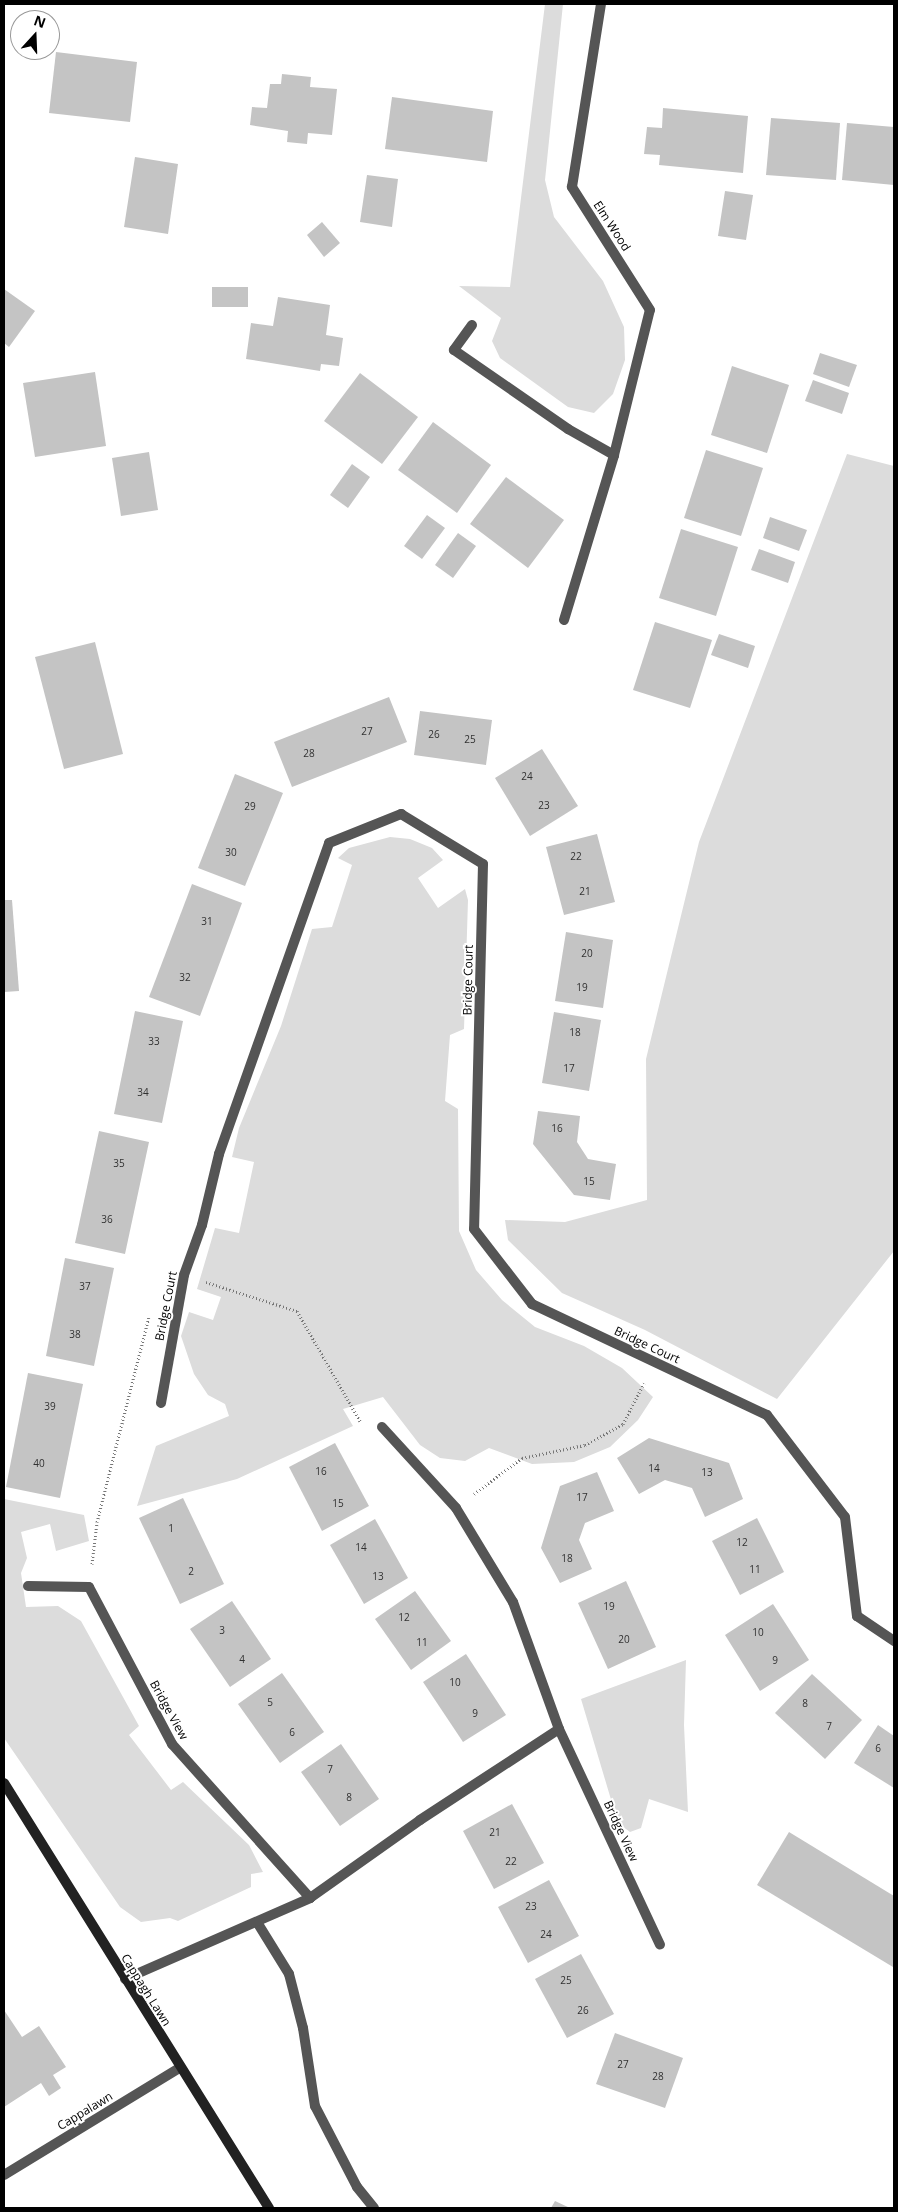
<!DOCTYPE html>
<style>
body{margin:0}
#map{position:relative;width:898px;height:2212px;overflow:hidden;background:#fff;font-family:"Open Sans",sans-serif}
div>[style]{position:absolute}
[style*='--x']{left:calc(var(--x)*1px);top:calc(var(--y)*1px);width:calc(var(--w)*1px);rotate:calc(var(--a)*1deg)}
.green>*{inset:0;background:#dcdcdc}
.building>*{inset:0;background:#c4c4c4}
.path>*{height:3px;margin-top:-1.5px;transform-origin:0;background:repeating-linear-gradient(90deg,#777 0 1px,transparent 0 3.5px)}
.street>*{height:10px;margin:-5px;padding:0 5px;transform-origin:5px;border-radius:5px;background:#555}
.secondary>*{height:10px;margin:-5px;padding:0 5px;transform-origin:5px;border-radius:5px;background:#222}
span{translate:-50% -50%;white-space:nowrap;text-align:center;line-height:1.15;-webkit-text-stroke:4px #fff;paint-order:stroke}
.number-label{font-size:10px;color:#313131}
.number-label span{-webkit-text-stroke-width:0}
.street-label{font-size:12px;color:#000}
.frame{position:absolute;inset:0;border:5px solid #000;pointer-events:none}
.north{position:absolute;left:10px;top:10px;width:50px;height:50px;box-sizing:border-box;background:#fff;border:1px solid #999;border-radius:50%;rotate:20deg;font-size:14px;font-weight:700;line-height:20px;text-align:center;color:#000}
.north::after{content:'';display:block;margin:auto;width:18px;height:22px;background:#000;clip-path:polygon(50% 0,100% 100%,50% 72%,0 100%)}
</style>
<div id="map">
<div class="green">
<div style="clip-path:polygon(545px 4px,563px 4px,545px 180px,554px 217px,603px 281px,624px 327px,625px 360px,613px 394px,594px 413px,568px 407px,500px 358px,492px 341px,501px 318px,459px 286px,510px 287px)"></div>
<div style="clip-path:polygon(847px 454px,894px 466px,894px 1251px,777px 1399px,645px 1330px,562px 1293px,508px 1240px,505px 1220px,565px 1222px,647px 1200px,646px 1059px,699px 842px)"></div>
<div style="clip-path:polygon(390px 837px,410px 839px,432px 848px,443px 860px,418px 878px,438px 908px,465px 889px,468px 900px,464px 1029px,450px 1035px,445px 1101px,458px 1109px,459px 1231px,476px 1270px,502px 1300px,535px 1327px,584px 1346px,622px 1368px,653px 1397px,638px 1420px,610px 1447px,574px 1462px,532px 1464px,489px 1448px,465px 1461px,440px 1458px,420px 1445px,383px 1397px,343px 1409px,353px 1426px,237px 1479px,137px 1506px,156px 1446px,229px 1416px,225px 1404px,208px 1395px,194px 1374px,181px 1336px,189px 1312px,213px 1320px,221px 1297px,197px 1289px,215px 1228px,239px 1233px,254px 1162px,232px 1157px,239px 1128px,281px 1026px,312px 929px,332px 927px,352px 865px,338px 858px,349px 848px)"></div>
<div style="clip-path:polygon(4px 1499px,84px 1515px,89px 1541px,56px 1551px,50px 1524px,21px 1532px,27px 1558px,21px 1573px,26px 1607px,58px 1606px,81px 1621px,139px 1726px,129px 1735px,171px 1790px,183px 1782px,249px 1845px,263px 1872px,251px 1874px,251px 1887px,178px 1921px,170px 1918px,141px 1922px,120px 1907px,4px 1738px)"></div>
<div style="clip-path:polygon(686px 1660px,684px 1725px,688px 1812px,649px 1799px,641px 1828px,630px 1832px,618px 1823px,581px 1699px)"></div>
</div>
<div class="building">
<div style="clip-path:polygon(56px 52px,137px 62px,130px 122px,49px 113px)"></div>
<div style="clip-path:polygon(282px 74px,311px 77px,310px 87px,337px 89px,332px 135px,308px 133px,307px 144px,287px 142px,288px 131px,250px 125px,252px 107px,267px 108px,270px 84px,281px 84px)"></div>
<div style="clip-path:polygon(392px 97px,493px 111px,487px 162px,385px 149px)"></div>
<div style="clip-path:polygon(663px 108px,748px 116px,743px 173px,659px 165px,660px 155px,644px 154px,647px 127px,662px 128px)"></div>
<div style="clip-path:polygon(771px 118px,840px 123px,836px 180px,766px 175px)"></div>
<div style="clip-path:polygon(847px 123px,894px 127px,894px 185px,842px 180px)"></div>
<div style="clip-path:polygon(135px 157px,178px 164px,168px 234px,124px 227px)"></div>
<div style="clip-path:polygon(367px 175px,398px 179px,392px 227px,360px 222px)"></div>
<div style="clip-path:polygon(725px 191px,753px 195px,746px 240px,718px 236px)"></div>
<div style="clip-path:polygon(322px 222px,340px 243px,324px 257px,307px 235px)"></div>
<div style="clip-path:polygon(212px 287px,248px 287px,248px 307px,212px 307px)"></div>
<div style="clip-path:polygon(4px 289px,35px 311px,9px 347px,4px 343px)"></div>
<div style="clip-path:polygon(278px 297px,330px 305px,326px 335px,343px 338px,339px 366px,321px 364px,320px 371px,246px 359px,251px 323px,273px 326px)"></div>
<div style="clip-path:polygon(820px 353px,857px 365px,849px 387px,813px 374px)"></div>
<div style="clip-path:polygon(732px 366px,789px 385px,767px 453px,711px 435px)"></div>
<div style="clip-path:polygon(95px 372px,106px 446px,35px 457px,23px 383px)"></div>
<div style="clip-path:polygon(360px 373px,418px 417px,382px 464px,324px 421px)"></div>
<div style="clip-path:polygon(813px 380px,849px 393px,842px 414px,805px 401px)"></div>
<div style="clip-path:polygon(433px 422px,491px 465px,457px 513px,398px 470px)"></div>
<div style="clip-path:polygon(706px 450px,763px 468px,741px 536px,684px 518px)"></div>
<div style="clip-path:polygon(149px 452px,158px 510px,121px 516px,112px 458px)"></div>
<div style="clip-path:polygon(352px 464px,370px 477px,348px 508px,330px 495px)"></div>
<div style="clip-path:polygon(506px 477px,564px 520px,528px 568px,470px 524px)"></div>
<div style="clip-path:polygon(427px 515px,445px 528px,422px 559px,404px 546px)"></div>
<div style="clip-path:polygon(770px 517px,807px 530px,799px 551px,763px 538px)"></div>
<div style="clip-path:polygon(681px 529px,738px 547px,716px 616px,659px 598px)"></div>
<div style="clip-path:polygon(458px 533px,476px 546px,453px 578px,435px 565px)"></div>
<div style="clip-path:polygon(759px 549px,795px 562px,788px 583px,751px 570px)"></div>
<div style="clip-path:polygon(655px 622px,712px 640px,690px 708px,633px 690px)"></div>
<div style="clip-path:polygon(719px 634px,755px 646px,748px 668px,711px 655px)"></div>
<div style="clip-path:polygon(95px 642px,123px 754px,64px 769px,35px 657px)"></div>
<div style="clip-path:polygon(389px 697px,407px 742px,292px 787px,274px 742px)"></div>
<div style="clip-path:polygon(420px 711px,492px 720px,486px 765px,414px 755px)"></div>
<div style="clip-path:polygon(542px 749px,578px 806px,530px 836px,495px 778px)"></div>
<div style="clip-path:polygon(235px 774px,283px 793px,245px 886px,198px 868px)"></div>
<div style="clip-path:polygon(597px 834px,615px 902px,564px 915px,546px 847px)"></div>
<div style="clip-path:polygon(192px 884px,242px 903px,200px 1016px,149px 997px)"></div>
<div style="clip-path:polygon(4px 900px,12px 900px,19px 991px,4px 992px)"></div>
<div style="clip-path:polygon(566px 932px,613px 940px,603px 1008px,555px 1001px)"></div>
<div style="clip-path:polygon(135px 1011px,183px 1021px,162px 1123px,114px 1114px)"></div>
<div style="clip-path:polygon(554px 1012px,601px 1020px,589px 1091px,542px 1083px)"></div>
<div style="clip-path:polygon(538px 1111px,580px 1116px,577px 1142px,588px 1159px,616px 1164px,610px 1200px,574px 1195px,533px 1144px)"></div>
<div style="clip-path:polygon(99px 1131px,149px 1142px,125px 1254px,75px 1243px)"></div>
<div style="clip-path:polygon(65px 1258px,114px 1268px,94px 1366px,46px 1356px)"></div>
<div style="clip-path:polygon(28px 1373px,83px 1384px,60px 1498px,6px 1487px)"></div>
<div style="clip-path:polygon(649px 1438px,729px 1463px,743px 1499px,705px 1517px,692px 1488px,665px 1480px,639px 1494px,617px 1458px)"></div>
<div style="clip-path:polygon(335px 1443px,369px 1506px,322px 1531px,289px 1467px)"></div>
<div style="clip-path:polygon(597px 1472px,614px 1511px,585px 1523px,579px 1540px,592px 1569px,560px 1583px,541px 1548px,560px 1486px)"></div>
<div style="clip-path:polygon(183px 1498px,224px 1584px,180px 1604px,139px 1518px)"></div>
<div style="clip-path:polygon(757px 1518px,784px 1572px,740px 1595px,712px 1541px)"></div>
<div style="clip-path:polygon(375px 1519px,408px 1578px,364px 1604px,330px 1545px)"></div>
<div style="clip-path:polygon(626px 1581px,656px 1647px,608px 1669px,578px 1603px)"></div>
<div style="clip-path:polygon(415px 1591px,451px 1641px,411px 1670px,375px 1619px)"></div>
<div style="clip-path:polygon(232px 1601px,271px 1659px,230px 1687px,190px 1629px)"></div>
<div style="clip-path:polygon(773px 1604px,809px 1660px,760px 1691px,725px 1635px)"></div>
<div style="clip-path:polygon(466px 1654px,506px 1715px,463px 1742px,423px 1682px)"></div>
<div style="clip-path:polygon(282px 1673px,324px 1732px,280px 1763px,238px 1704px)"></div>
<div style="clip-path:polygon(812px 1674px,862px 1720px,825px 1759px,775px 1713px)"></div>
<div style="clip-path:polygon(878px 1725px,894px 1736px,894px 1788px,854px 1763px)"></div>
<div style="clip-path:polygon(341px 1744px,379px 1799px,340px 1826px,301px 1772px)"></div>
<div style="clip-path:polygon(512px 1804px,544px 1863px,494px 1889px,463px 1831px)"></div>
<div style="clip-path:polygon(789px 1832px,894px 1896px,893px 1967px,757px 1885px)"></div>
<div style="clip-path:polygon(549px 1880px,579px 1936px,528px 1963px,498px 1907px)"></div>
<div style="clip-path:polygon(581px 1954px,614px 2014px,567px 2038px,535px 1979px)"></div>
<div style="clip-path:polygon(4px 2010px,22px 2037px,39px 2026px,66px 2067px,53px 2075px,61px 2088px,49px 2096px,41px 2083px,4px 2107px)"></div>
<div style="clip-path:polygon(615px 2033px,683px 2058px,665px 2108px,596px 2084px)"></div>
<div style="clip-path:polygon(555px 2201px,570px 2208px,551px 2208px)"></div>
</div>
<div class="path">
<div style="--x:206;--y:1282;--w:96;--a:17.7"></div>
<div style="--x:297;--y:1311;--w:127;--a:60.2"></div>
<div style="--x:474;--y:1494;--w:60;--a:-36.9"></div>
<div style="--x:522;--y:1458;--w:64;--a:-11.7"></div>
<div style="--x:585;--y:1445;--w:43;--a:-28.9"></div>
<div style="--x:623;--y:1424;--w:46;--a:-62.9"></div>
<div style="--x:92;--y:1564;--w:42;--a:-83.2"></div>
<div style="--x:97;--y:1522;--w:211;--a:-75.8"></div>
</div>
<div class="street">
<div style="--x:472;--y:325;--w:31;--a:126"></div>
<div style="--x:454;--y:350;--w:139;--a:34.7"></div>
<div style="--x:568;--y:429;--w:53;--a:29.5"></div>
<div style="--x:564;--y:620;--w:172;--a:-73.1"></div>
<div style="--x:614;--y:455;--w:149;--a:-76.1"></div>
<div style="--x:650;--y:310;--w:146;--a:-122.4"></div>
<div style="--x:572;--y:187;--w:185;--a:-81"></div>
<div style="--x:161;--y:1403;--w:130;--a:-79.8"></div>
<div style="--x:184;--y:1275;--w:53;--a:-70.2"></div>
<div style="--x:202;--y:1225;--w:73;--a:-76.5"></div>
<div style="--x:219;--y:1154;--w:330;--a:-70.5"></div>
<div style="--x:329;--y:843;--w:78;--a:-21.9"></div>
<div style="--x:401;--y:814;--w:96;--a:31.4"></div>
<div style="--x:483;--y:864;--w:365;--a:91.4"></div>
<div style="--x:474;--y:1229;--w:95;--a:52.3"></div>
<div style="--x:532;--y:1304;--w:260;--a:25.3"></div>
<div style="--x:767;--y:1415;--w:128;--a:52.6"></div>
<div style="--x:845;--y:1517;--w:100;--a:83.1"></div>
<div style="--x:857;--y:1616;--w:45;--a:34"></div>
<div style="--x:382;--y:1427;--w:110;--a:47.6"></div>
<div style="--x:456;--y:1508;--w:110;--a:58.8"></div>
<div style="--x:513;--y:1602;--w:135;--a:70.1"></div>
<div style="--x:559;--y:1729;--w:238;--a:64.9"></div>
<div style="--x:28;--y:1586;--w:61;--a:0.9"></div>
<div style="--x:89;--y:1587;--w:178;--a:62.1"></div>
<div style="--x:172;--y:1744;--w:207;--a:48.1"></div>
<div style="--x:257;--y:1922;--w:61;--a:58.4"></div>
<div style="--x:289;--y:1974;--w:56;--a:75.5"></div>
<div style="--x:303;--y:2028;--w:79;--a:81.3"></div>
<div style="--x:315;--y:2106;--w:91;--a:62.6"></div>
<div style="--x:357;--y:2187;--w:27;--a:51"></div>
<div style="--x:125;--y:1979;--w:202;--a:-23.6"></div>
<div style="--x:310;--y:1898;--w:135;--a:-35.3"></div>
<div style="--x:420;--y:1820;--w:166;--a:-33.2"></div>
<div style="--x:4;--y:2175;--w:205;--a:-31.4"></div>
</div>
<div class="secondary">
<div style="--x:4;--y:1783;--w:501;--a:58.06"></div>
</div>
<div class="number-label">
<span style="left:367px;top:732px">27</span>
<span style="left:434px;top:735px">26</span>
<span style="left:470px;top:740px">25</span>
<span style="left:309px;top:754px">28</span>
<span style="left:527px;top:777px">24</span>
<span style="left:544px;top:806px">23</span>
<span style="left:250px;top:807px">29</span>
<span style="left:231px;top:853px">30</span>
<span style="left:576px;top:857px">22</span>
<span style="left:585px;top:892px">21</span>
<span style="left:207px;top:922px">31</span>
<span style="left:587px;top:954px">20</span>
<span style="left:185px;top:978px">32</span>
<span style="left:582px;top:988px">19</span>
<span style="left:575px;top:1033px">18</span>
<span style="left:154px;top:1042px">33</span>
<span style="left:569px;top:1069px">17</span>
<span style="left:143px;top:1093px">34</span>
<span style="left:557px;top:1129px">16</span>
<span style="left:119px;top:1164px">35</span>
<span style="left:589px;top:1182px">15</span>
<span style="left:107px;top:1220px">36</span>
<span style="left:85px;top:1287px">37</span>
<span style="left:75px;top:1335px">38</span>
<span style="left:50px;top:1407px">39</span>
<span style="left:39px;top:1464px">40</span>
<span style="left:654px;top:1469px">14</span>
<span style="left:321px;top:1472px">16</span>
<span style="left:707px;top:1473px">13</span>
<span style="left:582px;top:1498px">17</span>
<span style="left:338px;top:1504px">15</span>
<span style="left:171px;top:1529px">1</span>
<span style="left:742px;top:1543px">12</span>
<span style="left:361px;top:1548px">14</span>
<span style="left:567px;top:1559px">18</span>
<span style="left:755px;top:1570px">11</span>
<span style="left:191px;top:1572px">2</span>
<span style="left:378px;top:1577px">13</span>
<span style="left:609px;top:1607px">19</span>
<span style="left:404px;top:1618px">12</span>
<span style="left:222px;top:1631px">3</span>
<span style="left:758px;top:1633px">10</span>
<span style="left:624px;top:1640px">20</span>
<span style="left:422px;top:1643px">11</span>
<span style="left:242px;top:1660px">4</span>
<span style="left:775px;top:1661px">9</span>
<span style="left:455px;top:1683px">10</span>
<span style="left:270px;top:1703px">5</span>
<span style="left:805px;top:1704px">8</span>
<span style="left:475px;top:1714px">9</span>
<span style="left:829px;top:1727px">7</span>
<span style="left:292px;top:1733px">6</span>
<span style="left:878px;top:1749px">6</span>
<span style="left:330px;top:1770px">7</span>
<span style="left:349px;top:1798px">8</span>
<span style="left:495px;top:1833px">21</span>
<span style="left:511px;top:1862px">22</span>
<span style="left:531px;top:1907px">23</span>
<span style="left:546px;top:1935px">24</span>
<span style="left:566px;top:1981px">25</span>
<span style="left:583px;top:2011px">26</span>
<span style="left:623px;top:2065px">27</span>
<span style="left:658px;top:2077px">28</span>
</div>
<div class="street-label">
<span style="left:612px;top:226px;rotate:57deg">Elm Wood</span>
<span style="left:468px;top:980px;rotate:-89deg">Bridge Court</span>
<span style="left:166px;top:1306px;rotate:-79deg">Bridge Court</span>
<span style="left:647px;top:1345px;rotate:25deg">Bridge Court</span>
<span style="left:169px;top:1710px;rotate:61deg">Bridge View</span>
<span style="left:621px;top:1831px;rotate:65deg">Bridge View</span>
<span style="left:146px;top:1990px;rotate:58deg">Cappagh Lawn</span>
<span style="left:85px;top:2111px;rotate:-31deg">Cappalawn</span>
</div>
<div class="frame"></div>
<div class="north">N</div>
</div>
